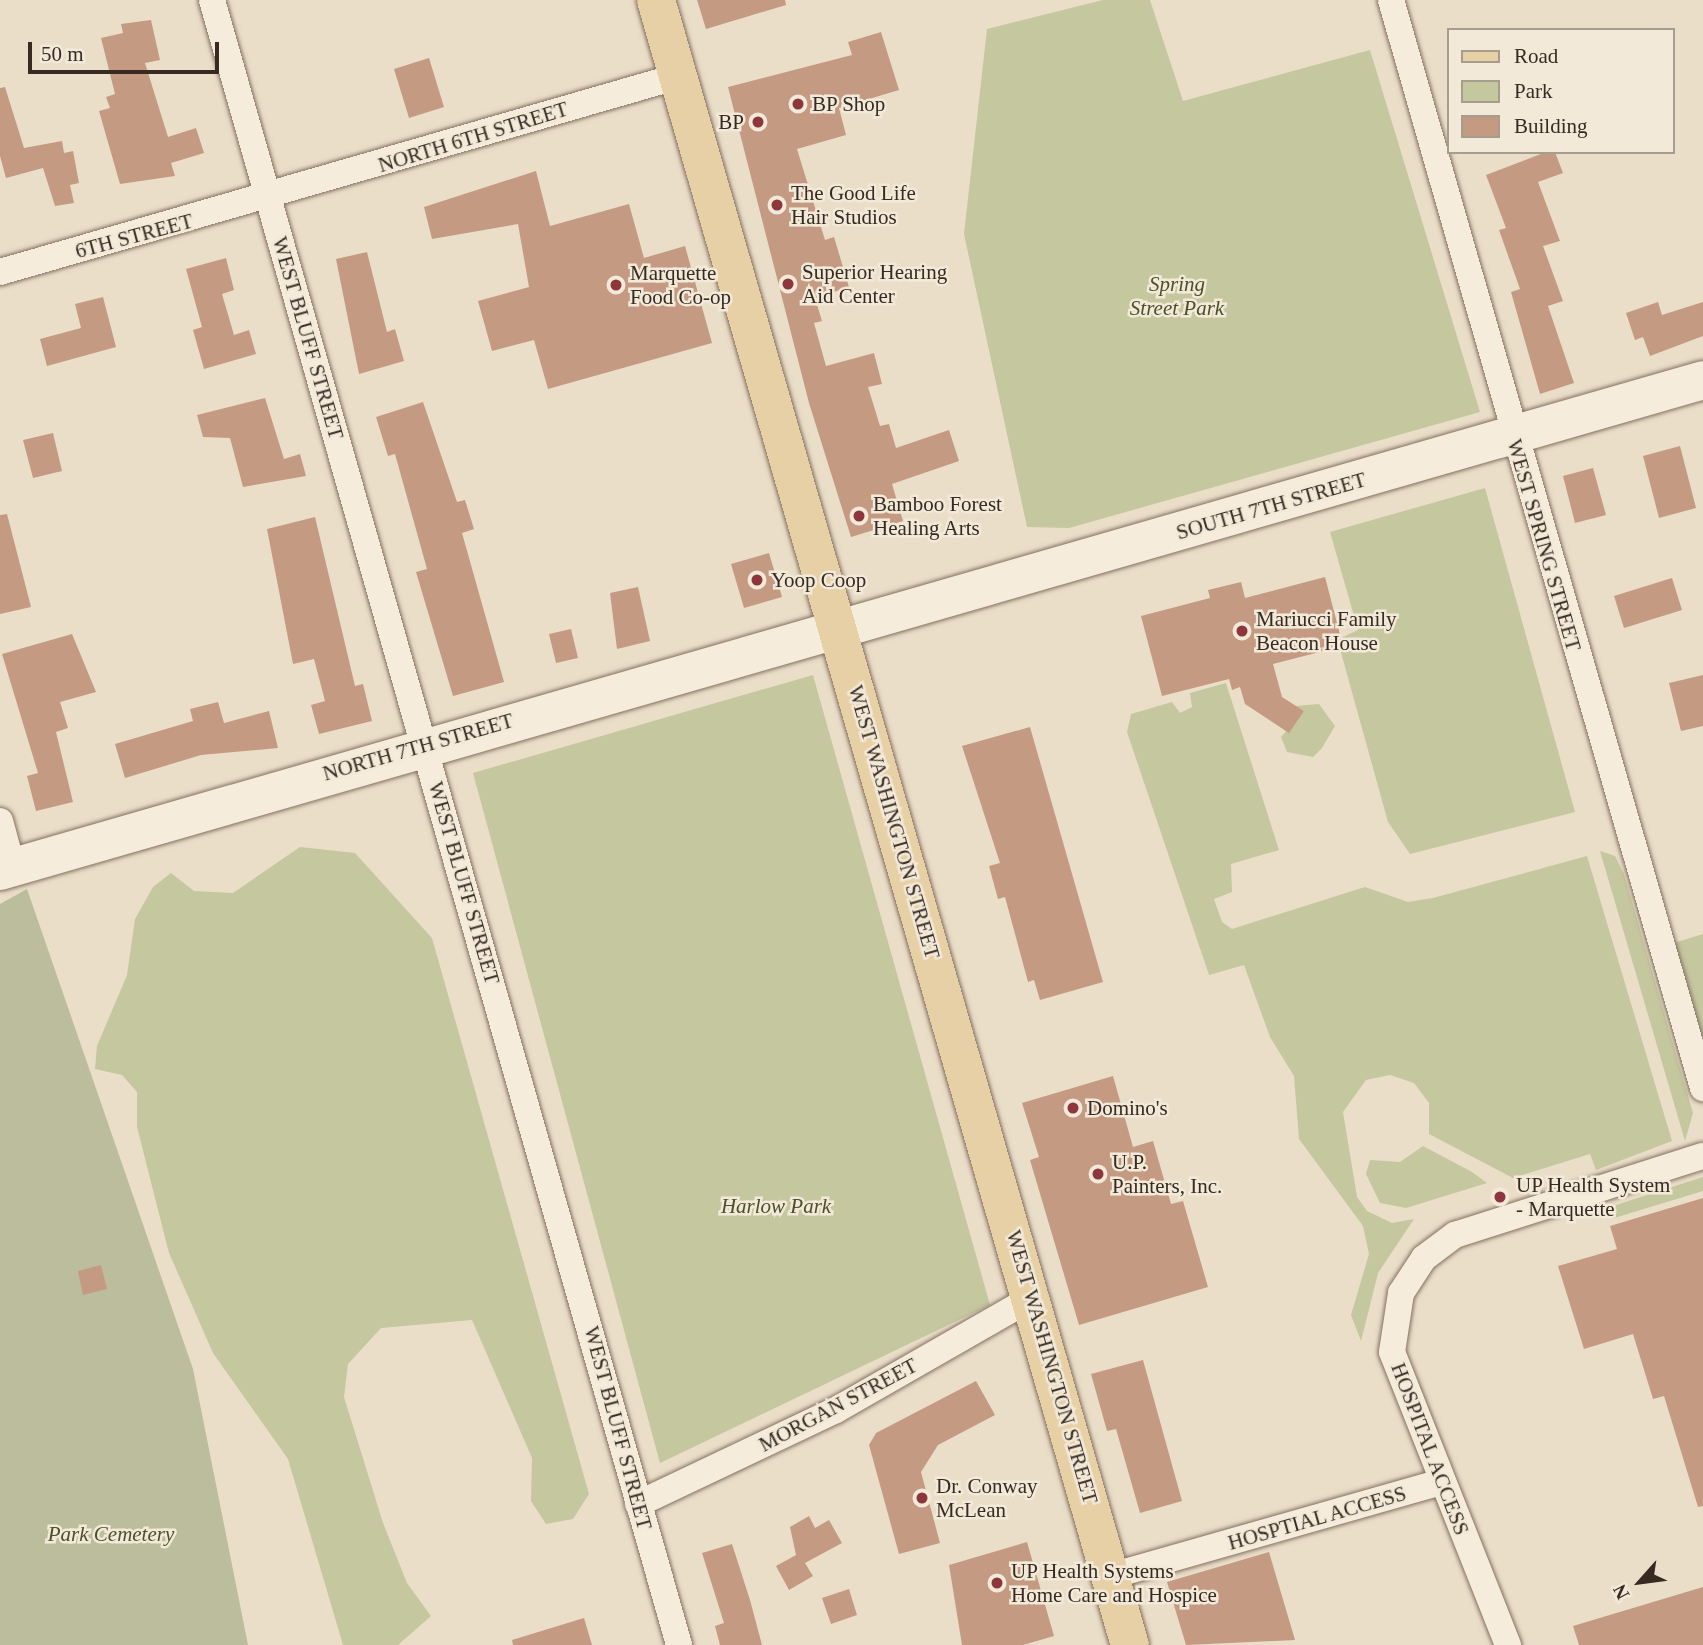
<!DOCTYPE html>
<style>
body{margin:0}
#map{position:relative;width:1703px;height:1645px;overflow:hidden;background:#eadec9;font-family:Georgia,serif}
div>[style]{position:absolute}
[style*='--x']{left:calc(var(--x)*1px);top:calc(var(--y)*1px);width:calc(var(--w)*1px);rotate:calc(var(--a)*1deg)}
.green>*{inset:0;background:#c5c79e}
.cemetery>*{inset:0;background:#bbbd9c}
.building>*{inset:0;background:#c49a83}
.roads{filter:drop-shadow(0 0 2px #857160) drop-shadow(0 0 2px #857160)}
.street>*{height:26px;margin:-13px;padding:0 13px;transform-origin:13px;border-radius:13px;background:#f6ecdc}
.secondary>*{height:38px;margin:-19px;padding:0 19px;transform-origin:19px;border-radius:19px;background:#f6ecdc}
.primary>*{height:38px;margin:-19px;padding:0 19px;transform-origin:19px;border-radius:19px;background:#e8d0a6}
.dots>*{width:19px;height:19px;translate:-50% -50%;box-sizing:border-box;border:4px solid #f2e9d8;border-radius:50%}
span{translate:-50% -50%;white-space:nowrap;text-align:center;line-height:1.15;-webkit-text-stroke:5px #f2e9d8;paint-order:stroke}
.poi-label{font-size:21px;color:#372a22}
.left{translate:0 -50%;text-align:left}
.right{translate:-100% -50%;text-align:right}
.street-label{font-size:21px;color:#372a22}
.park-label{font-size:21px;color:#4a512a;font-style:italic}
.legend{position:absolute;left:1447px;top:28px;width:228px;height:126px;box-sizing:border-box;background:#f2e9d8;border:2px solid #a79d8f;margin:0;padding:9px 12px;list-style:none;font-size:21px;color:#372a22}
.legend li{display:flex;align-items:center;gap:14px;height:35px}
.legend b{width:35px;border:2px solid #a79d8f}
.north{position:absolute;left:1605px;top:1547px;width:70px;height:70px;-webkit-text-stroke:5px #f2e9d8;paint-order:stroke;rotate:242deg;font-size:19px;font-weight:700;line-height:28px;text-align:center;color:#372a22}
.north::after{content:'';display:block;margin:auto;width:24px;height:32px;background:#372a22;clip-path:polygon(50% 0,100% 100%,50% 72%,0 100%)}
.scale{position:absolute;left:28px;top:42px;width:191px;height:32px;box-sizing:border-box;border:4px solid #372a22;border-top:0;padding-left:9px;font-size:21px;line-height:24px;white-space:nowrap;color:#372a22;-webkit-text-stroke:5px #f2e9d8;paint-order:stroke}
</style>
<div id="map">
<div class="green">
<div style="clip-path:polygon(1103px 0,1150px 0,1183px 101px,1370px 50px,1480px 412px,1069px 528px,1027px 527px,964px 234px,987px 29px)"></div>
<div style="clip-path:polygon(1485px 488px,1575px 812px,1410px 854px,1388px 822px,1340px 649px,1343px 637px,1358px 630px,1330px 532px)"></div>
<div style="clip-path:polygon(813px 675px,990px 1305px,660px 1463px,473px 773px)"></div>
<div style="clip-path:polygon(1226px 683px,1279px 850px,1231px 864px,1232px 892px,1214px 899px,1222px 922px,1232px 929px,1365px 887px,1408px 902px,1433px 898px,1587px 856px,1672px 1141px,1596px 1170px,1590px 1154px,1513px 1178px,1429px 1134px,1429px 1103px,1414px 1083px,1390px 1075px,1366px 1080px,1343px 1112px,1357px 1197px,1367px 1211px,1392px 1223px,1414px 1219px,1378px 1273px,1361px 1341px,1351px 1315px,1369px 1254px,1363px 1226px,1299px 1139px,1294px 1076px,1270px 1037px,1244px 965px,1209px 975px,1127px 732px,1131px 714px,1172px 702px,1180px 713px,1192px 707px,1190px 693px)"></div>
<div style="clip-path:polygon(1319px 704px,1335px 726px,1322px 748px,1313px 757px,1287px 752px,1281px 737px,1304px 711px,1296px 706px)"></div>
<div style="clip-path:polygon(300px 847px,355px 853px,432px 938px,589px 1494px,573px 1519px,546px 1524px,531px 1501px,532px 1458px,472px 1320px,381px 1328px,348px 1364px,344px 1397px,383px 1523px,407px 1583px,431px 1616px,398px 1645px,343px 1645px,288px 1459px,213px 1353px,169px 1253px,137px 1127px,137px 1092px,122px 1075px,95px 1069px,97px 1046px,127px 975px,135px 919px,153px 887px,171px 873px,194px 891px,233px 893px)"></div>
<div style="clip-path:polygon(1600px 851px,1615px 856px,1624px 874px,1693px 1113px,1685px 1141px)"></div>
<div style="clip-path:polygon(1703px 934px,1703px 1045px,1674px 943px)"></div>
<div style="clip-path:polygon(1423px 1146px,1472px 1172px,1487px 1183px,1406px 1208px,1380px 1203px,1366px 1174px,1370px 1160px,1400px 1162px)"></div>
<div style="clip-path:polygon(1703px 1177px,1703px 1191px,1611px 1219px,1616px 1205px)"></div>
</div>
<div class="cemetery">
<div style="clip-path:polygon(27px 889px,193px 1369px,248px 1645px,0 1645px,0 904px)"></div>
</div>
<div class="building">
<div style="clip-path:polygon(697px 0,785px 0,786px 5px,706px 29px)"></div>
<div style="clip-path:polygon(151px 20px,160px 60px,145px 63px,168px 137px,196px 128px,204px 153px,171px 163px,175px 176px,120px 184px,99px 111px,110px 108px,106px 97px,115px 94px,101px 38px,123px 33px,121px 24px)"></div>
<div style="clip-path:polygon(881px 32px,899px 90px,839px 108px,846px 135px,797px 149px,825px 240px,834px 237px,849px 287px,815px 298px,822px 321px,814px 323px,826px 366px,874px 353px,882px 384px,868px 387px,880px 426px,889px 424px,896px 448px,949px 430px,959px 461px,892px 484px,903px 521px,851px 537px,809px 403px,728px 87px,852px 55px,848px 42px)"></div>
<div style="clip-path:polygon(429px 58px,444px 107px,409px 118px,394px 69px)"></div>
<div style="clip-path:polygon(5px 87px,24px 148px,62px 141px,64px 153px,73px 151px,79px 183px,70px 185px,74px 203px,55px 206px,43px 168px,6px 178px,0 156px,0 88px)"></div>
<div style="clip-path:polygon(1546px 152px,1555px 152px,1563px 173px,1538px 182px,1560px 241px,1543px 246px,1563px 301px,1548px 306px,1574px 383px,1540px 394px,1511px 292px,1520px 289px,1499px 230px,1506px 228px,1486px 175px)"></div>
<div style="clip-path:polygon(536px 171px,550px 226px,629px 204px,644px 258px,685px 246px,712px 343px,548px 389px,534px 340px,492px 351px,478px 301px,529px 287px,518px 224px,432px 239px,424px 207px)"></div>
<div style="clip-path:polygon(367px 252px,387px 332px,395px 329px,404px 361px,359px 374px,336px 259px)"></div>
<div style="clip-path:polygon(226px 258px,234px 290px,222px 294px,234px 335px,249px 330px,256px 354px,204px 369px,193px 330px,202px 327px,186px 269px)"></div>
<div style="clip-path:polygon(103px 297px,116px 347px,47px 366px,40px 339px,81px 328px,75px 304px)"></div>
<div style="clip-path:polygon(1658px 302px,1662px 315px,1703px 302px,1703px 336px,1650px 356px,1643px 337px,1635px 340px,1626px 313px)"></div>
<div style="clip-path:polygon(265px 398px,284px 459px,300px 454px,306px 476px,243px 487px,230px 438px,203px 437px,197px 415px)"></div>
<div style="clip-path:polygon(423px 402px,457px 502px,465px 500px,474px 529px,462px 533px,504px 682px,453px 696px,416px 572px,427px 569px,395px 454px,388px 456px,376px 417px)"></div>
<div style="clip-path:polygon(53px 433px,62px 471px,33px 478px,23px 440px)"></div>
<div style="clip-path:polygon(1680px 446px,1696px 508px,1659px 518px,1643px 456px)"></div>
<div style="clip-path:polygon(1593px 468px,1606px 515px,1575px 523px,1563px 476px)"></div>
<div style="clip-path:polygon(7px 514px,31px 607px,0 614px,0 515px)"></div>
<div style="clip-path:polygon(315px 517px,355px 686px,363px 684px,372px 721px,319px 734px,311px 705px,325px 701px,314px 659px,293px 664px,267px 529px)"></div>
<div style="clip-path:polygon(769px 553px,782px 597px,744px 608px,731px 564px)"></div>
<div style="clip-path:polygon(1325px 577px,1343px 646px,1273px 664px,1282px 697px,1304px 711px,1289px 733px,1245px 704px,1240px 687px,1232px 690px,1229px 679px,1162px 696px,1141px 616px,1210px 598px,1208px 590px,1241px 582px,1245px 598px)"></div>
<div style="clip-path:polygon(1672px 578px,1682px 610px,1624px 628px,1614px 596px)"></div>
<div style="clip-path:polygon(638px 587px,650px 641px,617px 649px,610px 593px)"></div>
<div style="clip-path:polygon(571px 629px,578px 658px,556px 663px,549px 634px)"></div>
<div style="clip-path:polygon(72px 634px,96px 692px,60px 702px,68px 728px,56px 732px,73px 802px,36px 811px,27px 776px,38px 773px,2px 654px)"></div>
<div style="clip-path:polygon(1703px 675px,1703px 726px,1681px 731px,1669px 683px)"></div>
<div style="clip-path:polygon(218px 702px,224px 723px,269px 711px,278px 748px,201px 755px,125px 778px,115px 744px,193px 721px,190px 709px)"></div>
<div style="clip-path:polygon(1030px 727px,1103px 982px,1040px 1000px,1034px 980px,1028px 982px,1005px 897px,998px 899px,989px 866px,1000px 863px,962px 746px)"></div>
<div style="clip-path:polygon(1113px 1076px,1133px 1147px,1153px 1141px,1171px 1204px,1183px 1201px,1208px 1287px,1079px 1325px,1030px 1160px,1039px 1157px,1022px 1103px)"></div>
<div style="clip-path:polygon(1703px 1198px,1703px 1506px,1698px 1507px,1664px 1396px,1653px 1399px,1633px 1334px,1584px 1349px,1558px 1266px,1617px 1249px,1610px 1226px)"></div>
<div style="clip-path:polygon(101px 1265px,107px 1289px,83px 1295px,78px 1271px)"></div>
<div style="clip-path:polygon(1143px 1360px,1182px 1501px,1140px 1513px,1116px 1429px,1107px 1431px,1091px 1374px)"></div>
<div style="clip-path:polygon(976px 1381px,995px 1415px,938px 1445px,921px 1472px,940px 1543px,899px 1554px,869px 1445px,876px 1433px)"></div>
<div style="clip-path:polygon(809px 1516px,815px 1528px,829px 1520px,842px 1543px,805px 1563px,813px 1576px,789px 1590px,776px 1566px,796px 1555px,790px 1527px)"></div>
<div style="clip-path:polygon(1027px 1542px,1054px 1636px,1023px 1645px,962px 1645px,949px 1565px)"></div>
<div style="clip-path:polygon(732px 1544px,750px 1600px,762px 1645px,720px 1645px,715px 1626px,724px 1623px,702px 1553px)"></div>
<div style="clip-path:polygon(1269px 1552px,1295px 1640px,1186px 1645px,1167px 1582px)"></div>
<div style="clip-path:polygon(1703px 1587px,1703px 1645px,1579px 1645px,1573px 1626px)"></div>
<div style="clip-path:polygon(849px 1589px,857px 1615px,831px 1624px,822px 1598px)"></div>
<div style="clip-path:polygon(584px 1618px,592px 1645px,513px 1645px,512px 1640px)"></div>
</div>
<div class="roads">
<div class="street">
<div style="--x:212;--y:0;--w:1710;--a:74.15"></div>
<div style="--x:1391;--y:0;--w:1132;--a:74"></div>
<div style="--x:0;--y:272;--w:707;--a:-16.1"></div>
<div style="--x:0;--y:821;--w:46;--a:74.7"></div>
<div style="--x:638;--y:1504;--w:219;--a:-25.4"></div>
<div style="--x:836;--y:1410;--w:227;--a:-29.8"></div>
<div style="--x:1111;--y:1576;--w:344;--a:-15.9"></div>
<div style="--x:1508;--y:1645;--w:315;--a:-111.6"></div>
<div style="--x:1392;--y:1352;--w:60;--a:-81.3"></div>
<div style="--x:1401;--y:1293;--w:42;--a:-56.7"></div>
<div style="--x:1424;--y:1258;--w:39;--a:-37"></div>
<div style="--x:1455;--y:1235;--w:260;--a:-17.7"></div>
</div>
<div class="secondary">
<div style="--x:0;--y:871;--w:1772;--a:-16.08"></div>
</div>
<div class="primary">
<div style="--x:656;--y:0;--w:1712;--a:73.93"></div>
</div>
</div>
<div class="dots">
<div style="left:798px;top:104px;background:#8d363c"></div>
<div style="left:758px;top:122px;background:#8d363c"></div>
<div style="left:777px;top:205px;background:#8d363c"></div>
<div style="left:788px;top:284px;background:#8d363c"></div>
<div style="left:616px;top:285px;background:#8d363c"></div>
<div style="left:859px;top:516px;background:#8d363c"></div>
<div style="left:757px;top:580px;background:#8d363c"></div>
<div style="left:1242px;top:631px;background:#8d363c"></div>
<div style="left:1073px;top:1108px;background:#8d363c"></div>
<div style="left:1098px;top:1174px;background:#8d363c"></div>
<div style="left:1500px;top:1197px;background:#8d363c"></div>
<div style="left:922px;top:1498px;background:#8d363c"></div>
<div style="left:997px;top:1583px;background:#8d363c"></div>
</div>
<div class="poi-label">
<span class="left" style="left:812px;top:104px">BP Shop</span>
<span class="right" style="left:744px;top:122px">BP</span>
<span class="left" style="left:791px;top:205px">The Good Life<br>Hair Studios</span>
<span class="left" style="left:802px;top:284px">Superior Hearing<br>Aid Center</span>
<span class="left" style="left:630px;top:285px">Marquette<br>Food Co-op</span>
<span class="left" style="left:873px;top:516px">Bamboo Forest<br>Healing Arts</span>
<span class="left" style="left:771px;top:580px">Yoop Coop</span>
<span class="left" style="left:1256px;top:631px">Mariucci Family<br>Beacon House</span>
<span class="left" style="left:1087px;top:1108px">Domino's</span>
<span class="left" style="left:1112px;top:1174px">U.P.<br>Painters, Inc.</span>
<span class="left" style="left:1516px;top:1197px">UP Health System<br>- Marquette</span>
<span class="left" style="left:936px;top:1498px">Dr. Conway<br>McLean</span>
<span class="left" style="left:1011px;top:1583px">UP Health Systems<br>Home Care and Hospice</span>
</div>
<div class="street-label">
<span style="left:473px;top:137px;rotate:-17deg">NORTH 6TH STREET</span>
<span style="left:134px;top:236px;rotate:-15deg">6TH STREET</span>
<span style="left:308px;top:338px;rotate:74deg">WEST BLUFF STREET</span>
<span style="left:1271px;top:506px;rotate:-16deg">SOUTH 7TH STREET</span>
<span style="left:1544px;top:545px;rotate:74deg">WEST SPRING STREET</span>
<span style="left:418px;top:747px;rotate:-16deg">NORTH 7TH STREET</span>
<span style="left:894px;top:822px;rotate:74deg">WEST WASHINGTON STREET</span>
<span style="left:464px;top:883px;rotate:74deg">WEST BLUFF STREET</span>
<span style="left:1052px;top:1367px;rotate:74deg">WEST WASHINGTON STREET</span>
<span style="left:838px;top:1405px;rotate:-28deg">MORGAN STREET</span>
<span style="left:618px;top:1428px;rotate:75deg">WEST BLUFF STREET</span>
<span style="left:1430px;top:1449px;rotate:69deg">HOSPITAL ACCESS</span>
<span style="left:1317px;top:1518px;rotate:-16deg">HOSPTIAL ACCESS</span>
</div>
<div class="park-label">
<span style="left:1177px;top:296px">Spring<br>Street Park</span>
<span style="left:776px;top:1206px">Harlow Park</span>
<span style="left:111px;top:1534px">Park Cemetery</span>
</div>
<ul class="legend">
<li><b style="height:9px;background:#e8d0a6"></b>Road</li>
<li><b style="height:19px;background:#c5c79e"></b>Park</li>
<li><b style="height:19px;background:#c49a83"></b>Building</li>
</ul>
<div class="north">N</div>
<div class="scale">50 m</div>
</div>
